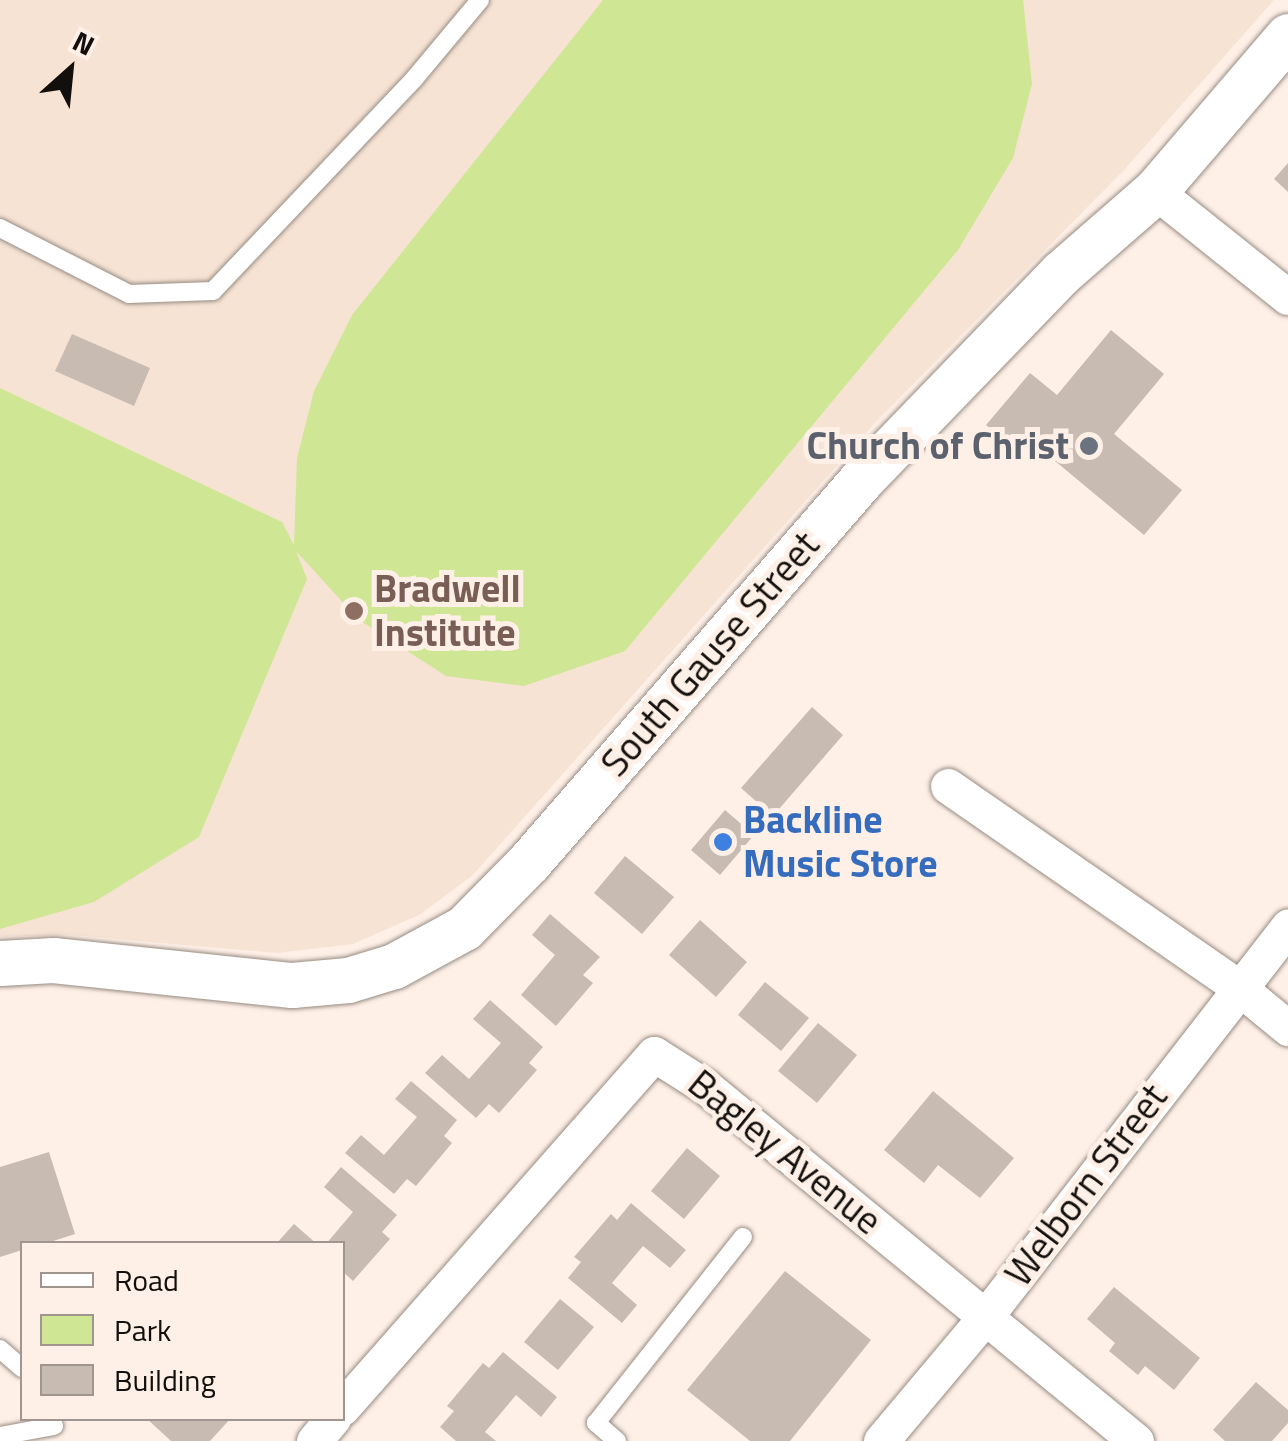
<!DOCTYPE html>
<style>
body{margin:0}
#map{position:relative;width:1288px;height:1441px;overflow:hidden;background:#fef0e7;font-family:"Titillium Web",sans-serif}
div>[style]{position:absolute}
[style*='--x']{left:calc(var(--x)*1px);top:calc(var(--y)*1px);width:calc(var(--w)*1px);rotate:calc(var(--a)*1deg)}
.built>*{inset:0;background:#f6e3d4}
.green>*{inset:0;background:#cfe794}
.building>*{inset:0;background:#c8bbb2}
.roads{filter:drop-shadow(0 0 2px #978b82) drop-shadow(0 0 2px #978b82)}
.service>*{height:18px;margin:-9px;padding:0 9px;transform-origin:9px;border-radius:9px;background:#fff}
.minor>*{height:35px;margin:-17.5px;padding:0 17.5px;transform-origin:17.5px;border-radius:17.5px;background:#fff}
.tertiary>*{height:45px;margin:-22.5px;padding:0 22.5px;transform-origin:22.5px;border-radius:22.5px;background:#fff}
.dots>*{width:28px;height:28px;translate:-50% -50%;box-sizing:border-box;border:5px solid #fef0e7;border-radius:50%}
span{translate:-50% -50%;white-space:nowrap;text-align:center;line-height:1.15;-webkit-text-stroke:10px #fef0e7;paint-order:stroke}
.worship-label{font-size:38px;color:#5b616d;font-weight:700}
.right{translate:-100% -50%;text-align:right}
.education-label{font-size:38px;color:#785e54;font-weight:700}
.left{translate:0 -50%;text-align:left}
.street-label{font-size:38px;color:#130f0c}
.shop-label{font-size:38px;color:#366cbe;font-weight:700}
.legend{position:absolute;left:20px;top:1241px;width:325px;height:180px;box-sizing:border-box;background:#fef0e7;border:2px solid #a0968f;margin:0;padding:12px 18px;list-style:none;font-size:30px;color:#130f0c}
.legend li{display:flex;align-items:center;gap:20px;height:50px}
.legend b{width:50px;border:2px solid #a0968f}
.north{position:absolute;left:20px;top:20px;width:100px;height:100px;-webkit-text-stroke:8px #fef0e7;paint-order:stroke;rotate:27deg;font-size:28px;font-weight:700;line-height:40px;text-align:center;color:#130f0c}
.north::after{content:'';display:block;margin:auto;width:35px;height:45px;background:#130f0c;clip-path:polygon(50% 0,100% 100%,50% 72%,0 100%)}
</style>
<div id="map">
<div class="built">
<div style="clip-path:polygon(0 0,1274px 0,1124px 170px,874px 424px,472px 876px,419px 915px,353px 944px,277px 953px,70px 935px,0 937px)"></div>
</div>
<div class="green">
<div style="clip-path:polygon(603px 0,1023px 0,1032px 84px,1013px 158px,958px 250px,625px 651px,524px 686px,446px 676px,358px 619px,296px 551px,307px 579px,199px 837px,94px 902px,0 929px,0 388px,282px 522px,294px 545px,297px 458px,314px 391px,352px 315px)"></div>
</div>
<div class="building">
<div style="clip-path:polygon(1288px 163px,1288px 192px,1274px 179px)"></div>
<div style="clip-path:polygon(1111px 330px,1164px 374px,1114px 434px,1182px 490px,1144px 535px,1025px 436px,1015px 449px,986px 425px,1030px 373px,1057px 395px)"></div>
<div style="clip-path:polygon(72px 334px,150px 368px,134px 406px,55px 371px)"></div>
<div style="clip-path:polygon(812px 707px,843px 735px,773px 816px,741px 788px)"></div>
<div style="clip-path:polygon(725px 810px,754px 835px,720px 875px,691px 850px)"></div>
<div style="clip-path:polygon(625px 856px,674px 897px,642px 934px,594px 893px)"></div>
<div style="clip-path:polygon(550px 914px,600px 957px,583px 975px,593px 983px,556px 1026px,521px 995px,555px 955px,532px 935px)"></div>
<div style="clip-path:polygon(700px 920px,747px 962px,716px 997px,669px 955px)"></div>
<div style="clip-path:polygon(765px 982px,809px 1018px,781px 1051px,738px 1015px)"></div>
<div style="clip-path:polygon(490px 1000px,543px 1047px,529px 1063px,537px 1070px,499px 1113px,489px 1104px,476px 1118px,425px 1073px,442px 1055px,469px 1079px,501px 1043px,473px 1019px)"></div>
<div style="clip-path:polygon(818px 1023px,857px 1055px,817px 1103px,778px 1071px)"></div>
<div style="clip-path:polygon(411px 1081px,457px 1120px,444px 1136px,452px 1143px,416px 1186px,407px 1179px,394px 1194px,345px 1153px,361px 1135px,384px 1155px,417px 1117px,395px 1099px)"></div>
<div style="clip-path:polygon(933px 1091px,1014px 1158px,980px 1198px,938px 1165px,924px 1183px,884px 1150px)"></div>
<div style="clip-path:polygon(687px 1148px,720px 1176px,684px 1219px,651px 1191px)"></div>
<div style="clip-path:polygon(49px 1152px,75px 1234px,44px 1244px,22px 1244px,22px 1250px,0 1257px,0 1167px)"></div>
<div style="clip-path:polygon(341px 1167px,397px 1215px,382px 1232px,390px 1239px,353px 1281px,342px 1271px,342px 1244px,326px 1244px,353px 1212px,324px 1187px)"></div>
<div style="clip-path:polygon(631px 1203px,686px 1250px,670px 1268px,643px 1246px,612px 1283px,637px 1305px,622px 1323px,568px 1278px,581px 1262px,574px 1257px,611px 1214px,617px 1220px)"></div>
<div style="clip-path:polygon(294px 1224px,317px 1244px,276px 1244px)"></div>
<div style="clip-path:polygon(785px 1271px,871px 1340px,790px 1441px,750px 1441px,687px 1390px)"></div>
<div style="clip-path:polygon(1114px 1287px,1200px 1358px,1174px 1390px,1145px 1366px,1138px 1375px,1109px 1351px,1115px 1343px,1087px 1319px)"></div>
<div style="clip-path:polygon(560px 1299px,594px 1327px,558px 1370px,524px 1342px)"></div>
<div style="clip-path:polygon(503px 1352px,557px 1397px,541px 1417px,516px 1395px,485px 1432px,496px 1441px,456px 1441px,440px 1427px,454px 1411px,447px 1406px,483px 1363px,489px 1368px)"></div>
<div style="clip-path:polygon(1256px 1382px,1288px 1410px,1288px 1423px,1272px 1441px,1225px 1441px,1213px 1430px)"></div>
<div style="clip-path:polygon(146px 1418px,231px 1418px,210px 1441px,171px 1441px)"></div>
</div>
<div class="roads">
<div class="service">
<div style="--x:0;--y:228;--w:145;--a:27.1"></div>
<div style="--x:129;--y:294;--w:84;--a:-2"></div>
<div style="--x:213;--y:291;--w:292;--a:-46.5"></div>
<div style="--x:414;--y:79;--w:103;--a:-50.1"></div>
<div style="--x:0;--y:1349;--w:29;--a:41"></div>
<div style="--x:0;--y:1436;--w:55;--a:-10.5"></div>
<div style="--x:617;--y:1441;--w:28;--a:-139"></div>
<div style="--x:596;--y:1423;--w:237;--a:-51.7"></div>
</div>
<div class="minor">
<div style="--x:1155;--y:191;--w:170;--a:38.6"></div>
<div style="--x:948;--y:786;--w:353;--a:34.7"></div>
<div style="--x:1238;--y:987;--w:65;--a:39.4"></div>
<div style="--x:342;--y:1408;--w:472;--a:-48.6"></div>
<div style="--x:654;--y:1054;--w:62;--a:32.4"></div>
<div style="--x:706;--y:1087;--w:557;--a:39.46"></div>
<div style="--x:314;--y:1441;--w:30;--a:-50"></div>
<div style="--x:881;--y:1441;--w:163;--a:-50"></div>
<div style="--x:986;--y:1316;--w:493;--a:-52.2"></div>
</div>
<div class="tertiary">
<div style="--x:0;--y:963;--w:53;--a:-3.2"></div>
<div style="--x:53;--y:960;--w:240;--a:6"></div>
<div style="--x:292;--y:985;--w:56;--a:-5.1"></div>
<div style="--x:348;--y:980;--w:48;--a:-16.9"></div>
<div style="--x:394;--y:966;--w:80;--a:-28.5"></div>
<div style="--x:464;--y:928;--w:93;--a:-45.4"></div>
<div style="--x:529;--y:862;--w:508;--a:-48.99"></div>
<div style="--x:862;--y:479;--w:286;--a:-46"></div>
<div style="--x:1061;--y:273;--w:125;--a:-41.1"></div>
<div style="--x:1155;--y:191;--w:204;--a:-49.4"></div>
</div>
</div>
<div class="dots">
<div style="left:1089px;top:446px;background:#6b7280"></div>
<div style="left:354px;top:611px;background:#8d6e63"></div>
<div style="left:723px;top:842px;background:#3f7fe0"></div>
</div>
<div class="worship-label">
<span class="right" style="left:1069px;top:446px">Church of Christ</span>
</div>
<div class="education-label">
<span class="left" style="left:374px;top:611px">Bradwell<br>Institute</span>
</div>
<div class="street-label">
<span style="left:710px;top:654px;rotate:-49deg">South Gause Street</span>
<span style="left:785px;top:1152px;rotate:39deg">Bagley Avenue</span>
<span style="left:1086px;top:1185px;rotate:-53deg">Welborn Street</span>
</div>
<div class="shop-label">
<span class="left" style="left:743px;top:842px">Backline<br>Music Store</span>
</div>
<ul class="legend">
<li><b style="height:12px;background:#fff"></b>Road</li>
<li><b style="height:28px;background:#cfe794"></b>Park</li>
<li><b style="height:28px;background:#c8bbb2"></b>Building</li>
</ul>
<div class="north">N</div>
</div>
